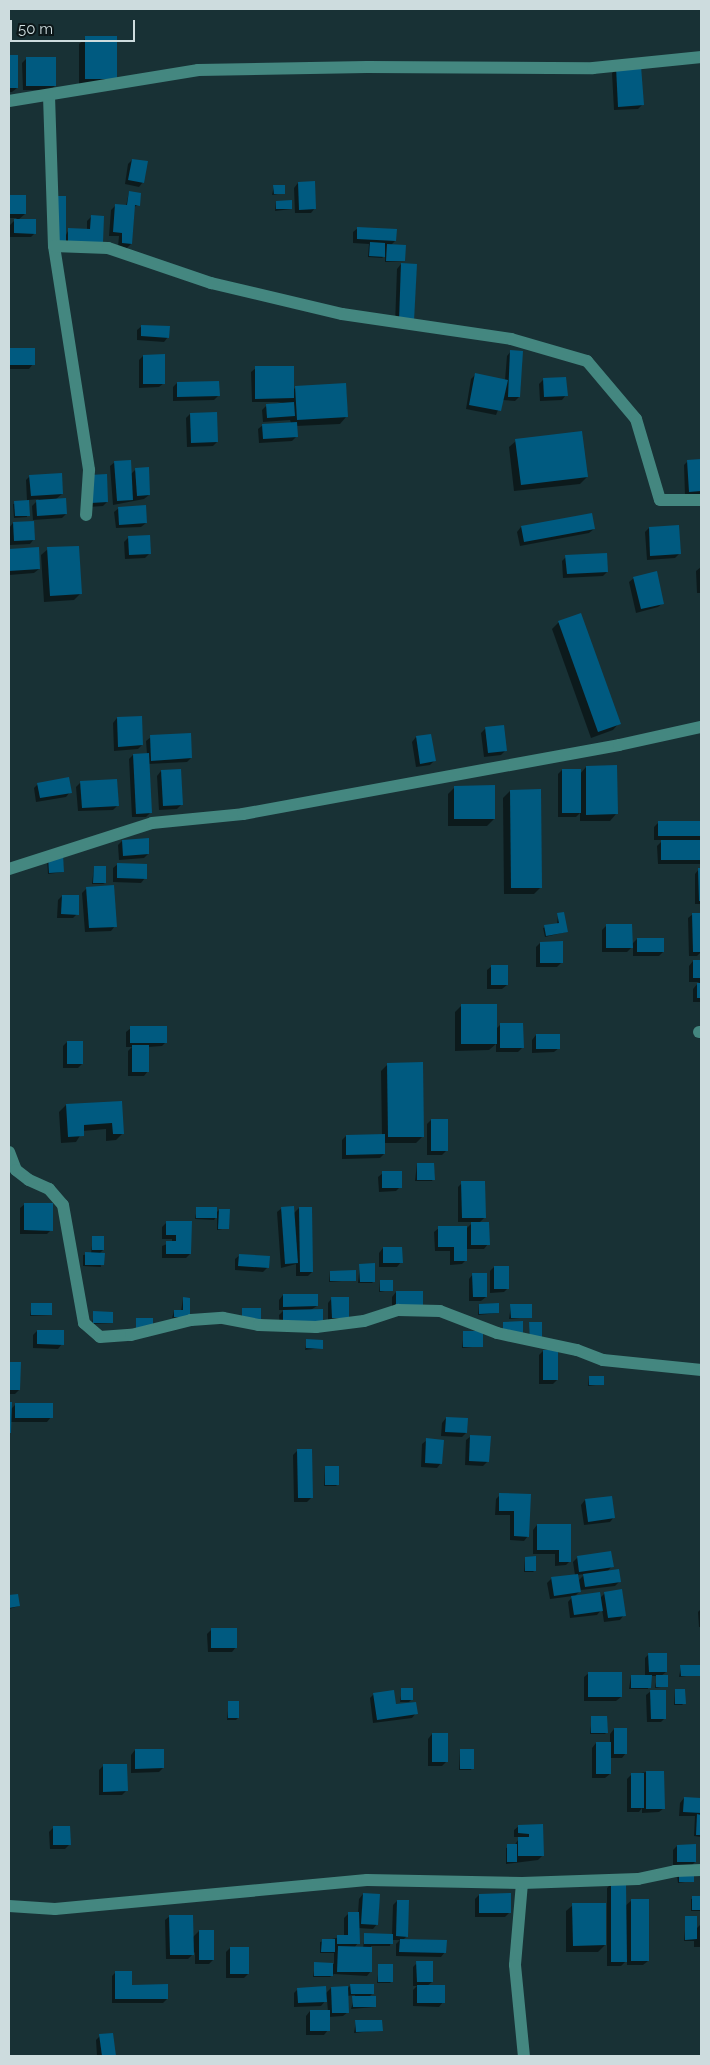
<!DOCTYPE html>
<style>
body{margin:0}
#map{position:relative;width:710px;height:2065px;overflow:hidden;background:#183135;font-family:Raleway,sans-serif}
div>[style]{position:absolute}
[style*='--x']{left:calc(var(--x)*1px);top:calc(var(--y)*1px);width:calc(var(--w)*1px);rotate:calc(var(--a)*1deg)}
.shadow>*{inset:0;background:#0007}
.building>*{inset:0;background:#005a80}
.minor>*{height:12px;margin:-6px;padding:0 6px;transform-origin:6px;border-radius:6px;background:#448780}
span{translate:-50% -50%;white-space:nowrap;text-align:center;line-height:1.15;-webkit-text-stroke:4px #0c1719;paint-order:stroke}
.frame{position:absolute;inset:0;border:10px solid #cddcde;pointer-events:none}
.scale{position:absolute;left:10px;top:20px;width:125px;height:22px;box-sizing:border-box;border:2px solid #cddcde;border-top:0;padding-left:6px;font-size:15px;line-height:18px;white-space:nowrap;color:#cddcde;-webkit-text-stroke:4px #0c1719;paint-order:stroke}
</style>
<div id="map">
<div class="shadow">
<div style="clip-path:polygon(86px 38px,116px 79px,79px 85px,79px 44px)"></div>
<div style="clip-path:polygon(9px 56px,17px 56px,17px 88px,12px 92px,9px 92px)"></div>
<div style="clip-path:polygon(27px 58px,55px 86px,50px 90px,23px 90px,22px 63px)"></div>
<div style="clip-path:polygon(616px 69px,642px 105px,638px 109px,614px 110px,612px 73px)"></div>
<div style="clip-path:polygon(132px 160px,143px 182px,139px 187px,125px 184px,128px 164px)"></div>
<div style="clip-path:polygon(298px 183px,315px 208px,311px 213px,295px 213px,294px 188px)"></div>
<div style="clip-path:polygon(274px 186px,284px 193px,272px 195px)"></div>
<div style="clip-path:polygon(129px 192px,138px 205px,134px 207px,131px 244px,127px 248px,118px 247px,119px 236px,109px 236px,111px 210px,116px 205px,126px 206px)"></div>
<div style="clip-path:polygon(9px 197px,25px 197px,25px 214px,18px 220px,35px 233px,31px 237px,10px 237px,10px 225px,17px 218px,9px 218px)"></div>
<div style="clip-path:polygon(276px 202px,291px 209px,275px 211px)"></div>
<div style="clip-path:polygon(91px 217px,102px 243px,61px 245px,69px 229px,87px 230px,87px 221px)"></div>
<div style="clip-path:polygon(358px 228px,395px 241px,390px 246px,404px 261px,385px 262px,385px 255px,382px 258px,368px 257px,369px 244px,353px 243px,353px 232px)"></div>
<div style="clip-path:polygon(401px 264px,413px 321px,395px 325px,397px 269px)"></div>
<div style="clip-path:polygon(142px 326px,168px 337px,164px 342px,137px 340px,137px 330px)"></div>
<div style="clip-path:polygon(9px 350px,33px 350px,33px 364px,29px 369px,9px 369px)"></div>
<div style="clip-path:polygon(511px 351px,519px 397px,515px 401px,502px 400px,496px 415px,466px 409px,471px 379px,475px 375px,505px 380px,507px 356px)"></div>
<div style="clip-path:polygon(143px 356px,164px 383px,159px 387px,139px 388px,139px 360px)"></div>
<div style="clip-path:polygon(256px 368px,293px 390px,296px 387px,346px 417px,340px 424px,296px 426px,296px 437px,292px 441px,259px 443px,258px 429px,263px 425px,291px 423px,290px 420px,263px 422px,262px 410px,267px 405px,283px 402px,252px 402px,251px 372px)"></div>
<div style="clip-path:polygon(544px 379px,566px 395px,562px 400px,540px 401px,539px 384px)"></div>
<div style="clip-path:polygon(177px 383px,218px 396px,214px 400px,173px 401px,173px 387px)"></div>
<div style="clip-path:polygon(190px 414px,217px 442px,213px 446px,187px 447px,186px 418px)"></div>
<div style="clip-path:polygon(516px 441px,587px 477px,580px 484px,514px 491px,509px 447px)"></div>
<div style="clip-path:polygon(701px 460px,701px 494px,685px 495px,684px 465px,688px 461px)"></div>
<div style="clip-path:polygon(115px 462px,130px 475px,136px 469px,149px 495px,144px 499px,113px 505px,110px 466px)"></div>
<div style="clip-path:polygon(106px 475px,107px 502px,103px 506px,88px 507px)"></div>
<div style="clip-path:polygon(30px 476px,62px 494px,55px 500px,66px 514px,62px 518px,33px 520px,32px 506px,39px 499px,28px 500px,27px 517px,14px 518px,13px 504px,27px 501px,26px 480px)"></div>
<div style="clip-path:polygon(119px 508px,146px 523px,141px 527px,116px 528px,114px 512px)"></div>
<div style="clip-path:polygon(13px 523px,34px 539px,30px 544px,10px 545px,9px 528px)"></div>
<div style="clip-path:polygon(521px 527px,594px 529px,589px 533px,520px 546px,517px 532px)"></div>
<div style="clip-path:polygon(649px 528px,679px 554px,675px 558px,647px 560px,645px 532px)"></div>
<div style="clip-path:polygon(128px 538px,149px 554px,145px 558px,125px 559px,124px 542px)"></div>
<div style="clip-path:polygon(38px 549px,39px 569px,34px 573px,9px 575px,9px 550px)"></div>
<div style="clip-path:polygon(48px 549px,80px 594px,74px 600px,44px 602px,41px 555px)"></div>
<div style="clip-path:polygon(566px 557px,607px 572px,603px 576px,563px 578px,562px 561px)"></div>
<div style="clip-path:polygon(701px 567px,701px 593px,697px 593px,696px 571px)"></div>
<div style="clip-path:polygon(634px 578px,663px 603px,658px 607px,636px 613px,629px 582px)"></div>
<div style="clip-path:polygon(559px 622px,619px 723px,613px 730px,591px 738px,552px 629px)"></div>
<div style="clip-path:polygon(117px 718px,142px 745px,138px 749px,114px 751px,113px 723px)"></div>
<div style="clip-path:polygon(486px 728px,505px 751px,501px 755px,484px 757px,481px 733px)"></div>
<div style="clip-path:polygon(151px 737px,191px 758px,187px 762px,148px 764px,151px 812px,146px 817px,132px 817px,129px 759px,133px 755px,147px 754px,146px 741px)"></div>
<div style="clip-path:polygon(416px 737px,434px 761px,430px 765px,416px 767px,412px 742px)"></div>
<div style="clip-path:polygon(586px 767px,616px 814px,610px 821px,580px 821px,580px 813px,576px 817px,558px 817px,558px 774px,562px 770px,580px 774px)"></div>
<div style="clip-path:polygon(161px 771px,182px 804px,177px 809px,159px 810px,157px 776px)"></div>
<div style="clip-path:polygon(81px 782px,118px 805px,113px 810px,78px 811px,76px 787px)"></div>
<div style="clip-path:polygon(38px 784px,70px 792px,66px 797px,36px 802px,34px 788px)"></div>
<div style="clip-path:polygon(455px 787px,494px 819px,487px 826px,448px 826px,448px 794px)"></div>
<div style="clip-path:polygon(510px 791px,541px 887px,534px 894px,504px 894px,503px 798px)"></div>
<div style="clip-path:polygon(659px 822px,701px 822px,701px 864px,658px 864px,657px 846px,663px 840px,654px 840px,654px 827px)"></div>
<div style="clip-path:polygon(122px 841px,148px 854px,144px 858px,119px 860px,118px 845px)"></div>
<div style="clip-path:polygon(47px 859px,63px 872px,48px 874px)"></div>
<div style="clip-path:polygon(118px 864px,145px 878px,141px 883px,113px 882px,113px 868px)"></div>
<div style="clip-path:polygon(94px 867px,105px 883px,103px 884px,92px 884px)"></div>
<div style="clip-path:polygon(699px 869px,701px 904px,695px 904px,695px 874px)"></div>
<div style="clip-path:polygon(87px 888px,115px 926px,111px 931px,85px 932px,82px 893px)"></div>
<div style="clip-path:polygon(62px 896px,77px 914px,73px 918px,57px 918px,58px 900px)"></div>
<div style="clip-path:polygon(693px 914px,701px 914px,701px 952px,697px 956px,689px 956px,688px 918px)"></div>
<div style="clip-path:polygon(558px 915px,566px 932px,545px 937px,543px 928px,557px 924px)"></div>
<div style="clip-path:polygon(606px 926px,631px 945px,637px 939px,663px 952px,659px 956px,633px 956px,633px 946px,627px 952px,602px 952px,602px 930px)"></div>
<div style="clip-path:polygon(540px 943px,562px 962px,557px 967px,536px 967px,536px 947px)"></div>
<div style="clip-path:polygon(693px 961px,701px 961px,701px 1002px,693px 1002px,693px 989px,699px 982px,689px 982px,689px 966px)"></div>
<div style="clip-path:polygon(492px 966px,507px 985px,502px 989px,487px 989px,487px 970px)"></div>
<div style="clip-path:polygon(462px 1005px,496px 1029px,500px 1025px,522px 1048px,518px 1052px,496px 1052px,496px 1044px,489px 1050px,455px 1051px,455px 1012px)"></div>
<div style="clip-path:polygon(131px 1028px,166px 1042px,162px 1046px,148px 1047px,148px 1071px,144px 1076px,128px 1076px,128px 1051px,132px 1047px,126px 1047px,126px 1032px)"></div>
<div style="clip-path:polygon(536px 1035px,559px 1048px,554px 1052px,532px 1053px,532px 1040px)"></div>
<div style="clip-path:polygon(67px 1042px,82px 1064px,78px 1068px,63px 1068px,63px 1046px)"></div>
<div style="clip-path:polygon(388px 1064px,423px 1136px,416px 1143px,384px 1143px,384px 1154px,380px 1158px,342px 1159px,342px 1140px,346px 1136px,382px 1136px,381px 1071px)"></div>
<div style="clip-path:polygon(121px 1102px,123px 1133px,116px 1140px,106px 1141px,106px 1129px,83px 1131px,76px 1142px,61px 1143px,59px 1112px,66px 1105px)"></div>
<div style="clip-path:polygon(431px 1120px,447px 1150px,442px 1155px,427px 1155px,427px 1124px)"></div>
<div style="clip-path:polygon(417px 1164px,433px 1179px,432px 1181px,415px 1181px)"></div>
<div style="clip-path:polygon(383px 1173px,400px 1187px,396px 1191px,379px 1192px,378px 1177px)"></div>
<div style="clip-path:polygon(462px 1183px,485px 1217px,478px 1224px,488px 1244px,484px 1249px,466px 1249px,466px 1260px,462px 1264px,450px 1265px,450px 1251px,435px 1251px,434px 1232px,439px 1228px,465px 1230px,473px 1222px,458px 1222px,458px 1187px)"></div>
<div style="clip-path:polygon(25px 1204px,51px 1230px,47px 1234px,20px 1234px,20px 1208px)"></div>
<div style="clip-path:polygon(197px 1208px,215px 1214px,219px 1210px,228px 1228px,217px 1230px,217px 1216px,214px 1220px,195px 1219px)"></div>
<div style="clip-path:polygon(282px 1208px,293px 1214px,299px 1208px,312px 1272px,308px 1276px,296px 1276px,296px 1264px,281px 1268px,277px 1212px)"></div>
<div style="clip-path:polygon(167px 1222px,190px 1254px,186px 1258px,162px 1258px,162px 1246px,172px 1242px,172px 1239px,162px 1239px,162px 1227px)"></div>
<div style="clip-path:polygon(93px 1237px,103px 1250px,99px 1254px,101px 1267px,83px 1266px,83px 1255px,91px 1254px)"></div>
<div style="clip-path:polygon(383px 1248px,401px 1262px,397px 1267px,379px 1267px,379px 1253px)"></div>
<div style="clip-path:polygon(240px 1255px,268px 1267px,263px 1272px,235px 1270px,235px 1259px)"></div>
<div style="clip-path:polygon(360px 1265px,374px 1281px,372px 1283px,358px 1283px)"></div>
<div style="clip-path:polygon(494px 1267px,508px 1288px,504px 1292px,490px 1293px,490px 1271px)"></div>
<div style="clip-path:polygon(330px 1272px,355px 1280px,329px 1282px)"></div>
<div style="clip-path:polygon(473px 1274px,486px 1297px,481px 1301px,469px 1301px,469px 1279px)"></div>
<div style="clip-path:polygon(380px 1282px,391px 1290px,379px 1292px)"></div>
<div style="clip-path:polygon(396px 1292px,422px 1292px,392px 1311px,392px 1297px)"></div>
<div style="clip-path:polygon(283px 1295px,317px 1306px,280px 1329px,279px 1315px,284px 1310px,279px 1310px,279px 1300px)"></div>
<div style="clip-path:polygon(332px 1298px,348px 1317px,328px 1322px,328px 1303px)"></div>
<div style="clip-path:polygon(183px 1299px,189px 1316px,172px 1318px,174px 1311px,181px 1311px)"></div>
<div style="clip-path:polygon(32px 1304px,51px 1315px,30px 1316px)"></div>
<div style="clip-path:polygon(479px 1305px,498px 1313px,478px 1315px)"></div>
<div style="clip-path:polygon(511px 1305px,531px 1317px,509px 1319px)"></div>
<div style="clip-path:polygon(94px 1313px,112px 1323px,92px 1324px)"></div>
<div style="clip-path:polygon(37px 1331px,62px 1344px,58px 1349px,33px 1348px,33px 1335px)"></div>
<div style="clip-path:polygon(464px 1332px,482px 1346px,462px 1348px)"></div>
<div style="clip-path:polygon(307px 1341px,321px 1348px,305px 1350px)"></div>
<div style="clip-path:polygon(543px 1351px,557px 1380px,553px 1384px,539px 1384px,539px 1355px)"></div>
<div style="clip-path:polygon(9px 1363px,19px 1363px,19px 1390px,15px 1394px,9px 1394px)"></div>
<div style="clip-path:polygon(589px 1377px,603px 1384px,588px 1386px)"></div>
<div style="clip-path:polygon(9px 1403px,10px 1410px,16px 1404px,51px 1417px,47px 1422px,10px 1422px,9px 1434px)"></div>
<div style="clip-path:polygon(446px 1418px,466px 1433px,462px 1437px,441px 1436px,442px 1423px)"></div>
<div style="clip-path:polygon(471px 1436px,488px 1461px,483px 1466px,465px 1465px,466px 1440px)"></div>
<div style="clip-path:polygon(427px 1440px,441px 1463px,437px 1468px,421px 1467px,422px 1444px)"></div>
<div style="clip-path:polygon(297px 1451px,312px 1497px,307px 1502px,294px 1502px,293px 1455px)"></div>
<div style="clip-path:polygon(325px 1467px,338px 1484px,336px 1486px,324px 1486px)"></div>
<div style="clip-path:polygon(500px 1495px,529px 1495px,528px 1536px,524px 1541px,510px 1540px,510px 1515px,495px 1515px,496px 1499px)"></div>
<div style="clip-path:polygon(585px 1500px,614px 1517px,610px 1522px,584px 1525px,581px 1505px)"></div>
<div style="clip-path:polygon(537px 1525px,570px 1561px,566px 1565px,555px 1566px,555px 1554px,533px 1554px,533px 1530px)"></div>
<div style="clip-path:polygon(evenodd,578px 1557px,612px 1566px,607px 1572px,619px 1582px,615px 1586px,581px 1590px,574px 1597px,600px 1598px,605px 1593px,624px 1615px,620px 1620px,604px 1622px,602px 1609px,597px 1615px,570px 1618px,568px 1602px,573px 1596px,550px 1599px,547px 1583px,552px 1578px,575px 1575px,573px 1562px,578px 1557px,585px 1574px,578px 1581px,577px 1575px,585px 1574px)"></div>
<div style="clip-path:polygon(525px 1558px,535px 1570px,533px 1572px,524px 1572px)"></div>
<div style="clip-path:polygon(17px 1595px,19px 1606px,9px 1609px,9px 1597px)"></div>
<div style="clip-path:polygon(701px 1609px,701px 1627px,699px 1627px,698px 1612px)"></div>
<div style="clip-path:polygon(212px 1629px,236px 1647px,232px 1652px,208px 1652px,207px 1634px)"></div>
<div style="clip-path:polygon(649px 1654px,666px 1672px,661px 1676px,667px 1686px,655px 1688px,657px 1676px,650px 1676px,648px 1689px,629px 1689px,631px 1676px,645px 1676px,645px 1658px)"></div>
<div style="clip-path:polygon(681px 1666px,701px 1666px,701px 1674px,679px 1677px)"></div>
<div style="clip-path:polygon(589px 1673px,621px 1697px,616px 1701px,584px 1701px,584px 1677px)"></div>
<div style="clip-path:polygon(402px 1690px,411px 1700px,409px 1702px,400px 1702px)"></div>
<div style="clip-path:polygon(675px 1690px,684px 1703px,682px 1705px,674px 1705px)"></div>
<div style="clip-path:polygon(651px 1691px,665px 1718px,661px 1722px,647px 1722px,646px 1695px)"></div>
<div style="clip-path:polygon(374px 1694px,395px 1706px,416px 1713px,412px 1718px,373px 1723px,370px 1698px)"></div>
<div style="clip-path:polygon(229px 1702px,238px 1718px,236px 1720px,227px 1720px)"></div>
<div style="clip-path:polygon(592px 1717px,606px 1733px,605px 1734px,590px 1734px)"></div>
<div style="clip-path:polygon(614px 1729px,626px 1753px,622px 1758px,610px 1758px,610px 1774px,605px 1778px,592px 1778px,592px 1748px,596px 1743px,610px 1743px,610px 1734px)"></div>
<div style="clip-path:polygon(432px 1734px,447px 1761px,442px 1766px,428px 1766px,428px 1739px)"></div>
<div style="clip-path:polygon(135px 1750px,163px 1768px,159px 1772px,131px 1773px,131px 1755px)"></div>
<div style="clip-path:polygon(460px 1750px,472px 1768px,471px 1770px,459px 1770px)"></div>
<div style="clip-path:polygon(103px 1766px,126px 1791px,122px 1795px,99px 1795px,99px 1770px)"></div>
<div style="clip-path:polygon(646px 1772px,664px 1808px,659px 1812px,642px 1813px,642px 1808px,639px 1812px,627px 1812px,627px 1779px,631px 1775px)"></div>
<div style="clip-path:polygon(684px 1798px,701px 1799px,701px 1837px,694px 1836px,695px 1816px,679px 1816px,680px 1803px)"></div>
<div style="clip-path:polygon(519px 1826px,542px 1826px,542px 1856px,538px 1860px,506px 1864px,506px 1848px,514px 1846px,520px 1837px,514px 1837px,514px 1830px)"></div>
<div style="clip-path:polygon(54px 1827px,69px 1845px,65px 1849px,50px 1849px,49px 1832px)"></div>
<div style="clip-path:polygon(677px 1846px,695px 1862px,691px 1866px,673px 1866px,673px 1850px)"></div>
<div style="clip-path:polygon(677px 1875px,692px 1881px,678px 1883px)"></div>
<div style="clip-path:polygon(611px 1884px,625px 1906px,632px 1900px,648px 1961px,643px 1965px,627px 1965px,627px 1960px,621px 1966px,607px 1966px,607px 1888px)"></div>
<div style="clip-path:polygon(363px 1894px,377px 1924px,373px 1929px,358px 1928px,358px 1943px,354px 1948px,363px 1948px,365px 1935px,392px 1935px,393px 1905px,397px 1901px,407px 1936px,403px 1940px,445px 1952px,441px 1957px,396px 1956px,396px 1944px,400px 1940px,391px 1940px,390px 1946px,371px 1946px,371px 1971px,367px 1976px,334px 1974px,330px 1977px,313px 1977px,315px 1964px,334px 1964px,334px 1953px,320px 1953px,320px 1942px,344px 1936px,344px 1918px,349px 1913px,358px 1913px,359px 1899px)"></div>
<div style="clip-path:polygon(479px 1895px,510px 1912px,505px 1917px,475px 1917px,475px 1899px)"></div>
<div style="clip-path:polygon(701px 1897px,701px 1911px,691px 1911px,691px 1899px)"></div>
<div style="clip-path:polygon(573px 1905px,605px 1945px,598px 1952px,566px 1952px,566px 1911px)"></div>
<div style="clip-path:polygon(170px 1916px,192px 1938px,199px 1931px,213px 1960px,209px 1964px,195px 1964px,195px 1952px,188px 1959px,166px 1959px,165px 1920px)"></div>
<div style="clip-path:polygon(686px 1918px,696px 1929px,701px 1924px,701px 1947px,694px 1947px,694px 1941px,684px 1941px)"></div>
<div style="clip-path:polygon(230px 1948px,248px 1974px,244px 1978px,226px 1978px,226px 1952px)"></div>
<div style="clip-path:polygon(417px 1963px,432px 1982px,427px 1986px,443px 2002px,439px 2007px,413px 2006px,413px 1990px,417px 1986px,413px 1986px,413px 1967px)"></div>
<div style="clip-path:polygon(379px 1966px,392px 1981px,390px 1983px,377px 1983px)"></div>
<div style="clip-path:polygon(116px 1972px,130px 1986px,167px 1999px,163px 2003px,112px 2003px,112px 1976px)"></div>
<div style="clip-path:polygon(351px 1985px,373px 1993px,369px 1997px,375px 2007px,351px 2009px,355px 1995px,347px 1996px,348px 2012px,343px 2016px,328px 2017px,328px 2030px,324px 2035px,306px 2035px,306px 2016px,310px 2011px,328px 2012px,327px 1999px,321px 2006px,294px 2007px,294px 1993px,298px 1989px,325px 1994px,331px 1988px,347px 1989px)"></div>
<div style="clip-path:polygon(356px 2021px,381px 2030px,354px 2033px)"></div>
<div style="clip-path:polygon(112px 2034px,114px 2056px,97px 2056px,96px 2040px,100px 2036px)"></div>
</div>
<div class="building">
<div style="clip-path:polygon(85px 36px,117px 36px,117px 79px,85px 79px)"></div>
<div style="clip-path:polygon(9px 55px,18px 55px,18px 88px,9px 88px)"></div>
<div style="clip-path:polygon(26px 57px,56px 57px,56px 86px,26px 86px)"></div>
<div style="clip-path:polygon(641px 66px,644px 105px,618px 107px,616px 67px)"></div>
<div style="clip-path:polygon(132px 159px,148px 161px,144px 183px,128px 180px)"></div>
<div style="clip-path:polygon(315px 181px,316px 209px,299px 210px,298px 182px)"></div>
<div style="clip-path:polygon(273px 185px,285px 185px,285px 194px,274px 194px)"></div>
<div style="clip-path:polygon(129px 191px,141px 193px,140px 206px,135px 205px,132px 244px,122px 243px,122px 233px,113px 232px,115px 204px,127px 205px)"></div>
<div style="clip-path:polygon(9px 195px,26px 195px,26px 214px,9px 214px)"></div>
<div style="clip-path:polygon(54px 196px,66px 196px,66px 242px,54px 242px)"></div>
<div style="clip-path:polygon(292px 200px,292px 209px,276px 209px,276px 201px)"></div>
<div style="clip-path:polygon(91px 215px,104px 216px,103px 243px,68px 242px,68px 228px,90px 229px)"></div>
<div style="clip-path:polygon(14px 219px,36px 219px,36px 234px,14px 233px)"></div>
<div style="clip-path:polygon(357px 227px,397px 229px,396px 241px,357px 239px)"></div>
<div style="clip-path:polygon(370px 242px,385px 243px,385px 257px,369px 256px)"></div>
<div style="clip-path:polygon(387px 244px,406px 245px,405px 261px,386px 261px)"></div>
<div style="clip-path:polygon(401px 263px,417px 264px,414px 321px,399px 321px)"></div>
<div style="clip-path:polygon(141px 325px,170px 326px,169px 338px,141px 336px)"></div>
<div style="clip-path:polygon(9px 348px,35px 348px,35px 365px,9px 365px)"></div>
<div style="clip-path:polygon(510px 350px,523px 351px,520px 397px,508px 397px)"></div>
<div style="clip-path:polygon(165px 354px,165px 384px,143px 384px,143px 355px)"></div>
<div style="clip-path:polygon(255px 366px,294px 366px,294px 398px,255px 399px)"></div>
<div style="clip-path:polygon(475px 373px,508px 380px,501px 411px,469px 405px)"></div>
<div style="clip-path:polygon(566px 377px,568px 396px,544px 397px,543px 378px)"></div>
<div style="clip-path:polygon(219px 381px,220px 396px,177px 397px,177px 382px)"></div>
<div style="clip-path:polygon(346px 383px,348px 417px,297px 420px,295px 386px)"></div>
<div style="clip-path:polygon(294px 402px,295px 416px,267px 418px,266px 404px)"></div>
<div style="clip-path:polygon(217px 412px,218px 442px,191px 443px,190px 413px)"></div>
<div style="clip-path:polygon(297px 422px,298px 437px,263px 439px,262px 424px)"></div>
<div style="clip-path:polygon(582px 431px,588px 477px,521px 485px,515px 439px)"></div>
<div style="clip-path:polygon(701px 459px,701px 491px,689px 492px,687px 460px)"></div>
<div style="clip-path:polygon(131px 460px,133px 500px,117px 501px,114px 461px)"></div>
<div style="clip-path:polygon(149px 467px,150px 495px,137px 496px,135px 468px)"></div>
<div style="clip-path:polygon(62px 473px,63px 494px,31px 496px,29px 475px)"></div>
<div style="clip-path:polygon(107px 474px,108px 502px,91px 503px,90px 475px)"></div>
<div style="clip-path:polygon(66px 498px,67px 514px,37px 516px,36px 500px)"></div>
<div style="clip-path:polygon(29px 500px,30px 516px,15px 516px,14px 501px)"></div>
<div style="clip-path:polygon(146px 505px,147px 523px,119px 525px,118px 507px)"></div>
<div style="clip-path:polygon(592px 513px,595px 529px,524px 542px,521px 526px)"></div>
<div style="clip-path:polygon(34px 521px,35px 540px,14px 541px,13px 522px)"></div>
<div style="clip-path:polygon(679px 525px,681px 554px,650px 556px,649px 527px)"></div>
<div style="clip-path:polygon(150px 535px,151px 554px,129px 555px,128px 536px)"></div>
<div style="clip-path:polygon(79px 546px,82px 594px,50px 596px,47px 547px)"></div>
<div style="clip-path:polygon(39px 547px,40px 569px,9px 571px,9px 549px)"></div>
<div style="clip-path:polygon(607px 553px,608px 572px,567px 574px,565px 555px)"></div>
<div style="clip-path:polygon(657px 571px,664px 604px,641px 609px,633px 577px)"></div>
<div style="clip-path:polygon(581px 613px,621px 724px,598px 732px,558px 621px)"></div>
<div style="clip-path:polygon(142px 716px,143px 745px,118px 747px,117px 717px)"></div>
<div style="clip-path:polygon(504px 725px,507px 751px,488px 753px,485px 727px)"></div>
<div style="clip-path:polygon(191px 733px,192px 758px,151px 761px,150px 735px)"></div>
<div style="clip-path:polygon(431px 734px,436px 761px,420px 764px,416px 736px)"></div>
<div style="clip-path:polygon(149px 753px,152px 813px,136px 814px,133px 754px)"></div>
<div style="clip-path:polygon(617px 765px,618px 814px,586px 815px,586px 766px)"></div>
<div style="clip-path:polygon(181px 769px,183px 805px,163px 806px,161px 770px)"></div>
<div style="clip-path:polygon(562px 769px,581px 769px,581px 813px,562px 813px)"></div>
<div style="clip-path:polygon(69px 777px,72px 793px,40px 798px,37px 783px)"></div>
<div style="clip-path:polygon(117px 779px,119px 806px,82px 808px,80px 781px)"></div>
<div style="clip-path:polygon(495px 785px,495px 819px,454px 819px,454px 786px)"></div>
<div style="clip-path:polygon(541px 789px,542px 888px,511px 888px,510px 790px)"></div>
<div style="clip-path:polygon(658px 821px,701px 821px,701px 836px,658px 836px)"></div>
<div style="clip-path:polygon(149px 838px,149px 854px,123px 856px,122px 840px)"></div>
<div style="clip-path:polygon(661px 840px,701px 840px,701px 860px,661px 860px)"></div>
<div style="clip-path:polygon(63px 855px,64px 872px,49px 873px,48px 856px)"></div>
<div style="clip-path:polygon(117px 863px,147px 864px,147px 879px,117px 878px)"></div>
<div style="clip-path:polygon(94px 866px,106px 866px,106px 883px,93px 883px)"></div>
<div style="clip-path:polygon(698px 868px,701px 868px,701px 901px,699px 901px)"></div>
<div style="clip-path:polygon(114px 885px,117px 927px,89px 928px,86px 887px)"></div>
<div style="clip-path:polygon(62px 895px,79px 895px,79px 915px,61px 914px)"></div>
<div style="clip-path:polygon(564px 912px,568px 932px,546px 936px,544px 925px,559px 923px,557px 913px)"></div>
<div style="clip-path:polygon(692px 913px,701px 913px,701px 952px,693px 952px)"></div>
<div style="clip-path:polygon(606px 924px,632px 924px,633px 948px,606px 948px)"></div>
<div style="clip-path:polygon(637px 938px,664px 938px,664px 952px,637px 952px)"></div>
<div style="clip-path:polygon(563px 941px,563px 963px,540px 963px,540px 942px)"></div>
<div style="clip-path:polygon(693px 960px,701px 960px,701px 978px,693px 978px)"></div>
<div style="clip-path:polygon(491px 965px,508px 965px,508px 985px,491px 985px)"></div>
<div style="clip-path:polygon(697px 983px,701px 983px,701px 998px,697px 998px)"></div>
<div style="clip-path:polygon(461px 1004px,497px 1004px,497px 1044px,461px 1044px)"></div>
<div style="clip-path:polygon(500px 1023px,523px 1023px,524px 1048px,500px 1048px)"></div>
<div style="clip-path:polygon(130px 1026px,167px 1026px,167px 1043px,130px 1043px)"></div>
<div style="clip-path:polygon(536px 1034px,560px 1034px,560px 1049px,536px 1049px)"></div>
<div style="clip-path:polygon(67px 1041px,83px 1041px,83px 1064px,67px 1064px)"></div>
<div style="clip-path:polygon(132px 1045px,149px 1045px,149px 1072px,132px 1072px)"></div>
<div style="clip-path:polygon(423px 1062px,424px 1137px,388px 1137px,387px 1063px)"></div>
<div style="clip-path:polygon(122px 1101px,124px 1134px,113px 1134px,112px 1123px,84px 1125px,84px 1136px,68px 1137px,66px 1104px)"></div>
<div style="clip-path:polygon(431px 1119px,448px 1119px,448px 1151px,431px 1151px)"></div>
<div style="clip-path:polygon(385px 1134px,385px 1154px,346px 1155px,346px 1135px)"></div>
<div style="clip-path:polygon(417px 1163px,434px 1163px,435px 1180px,417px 1180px)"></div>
<div style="clip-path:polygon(382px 1171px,402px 1171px,402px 1188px,382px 1188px)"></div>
<div style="clip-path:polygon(461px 1181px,485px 1181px,486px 1218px,462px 1218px)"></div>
<div style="clip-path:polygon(24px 1203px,53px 1203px,53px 1231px,24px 1230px)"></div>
<div style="clip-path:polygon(294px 1206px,298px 1263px,285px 1264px,281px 1207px)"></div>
<div style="clip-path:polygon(196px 1207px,217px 1207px,217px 1218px,196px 1218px)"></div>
<div style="clip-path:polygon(299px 1207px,312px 1207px,313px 1272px,300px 1272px)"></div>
<div style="clip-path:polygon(219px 1209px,230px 1209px,229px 1229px,218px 1229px)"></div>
<div style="clip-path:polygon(166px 1221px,192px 1221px,191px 1254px,166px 1254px,166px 1241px,176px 1241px,176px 1235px,166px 1235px)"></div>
<div style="clip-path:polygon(471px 1222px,489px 1222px,490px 1245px,471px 1245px)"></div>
<div style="clip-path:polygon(438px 1226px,467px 1226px,467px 1261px,454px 1261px,454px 1247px,438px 1247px)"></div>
<div style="clip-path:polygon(92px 1236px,104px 1236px,104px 1250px,92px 1250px)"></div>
<div style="clip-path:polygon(383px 1247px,402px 1247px,403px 1263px,383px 1263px)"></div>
<div style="clip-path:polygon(85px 1252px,105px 1253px,104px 1265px,85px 1265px)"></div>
<div style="clip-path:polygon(239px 1254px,270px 1256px,269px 1268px,238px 1266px)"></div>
<div style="clip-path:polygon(375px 1263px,375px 1282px,360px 1282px,359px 1264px)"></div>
<div style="clip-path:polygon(494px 1266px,509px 1266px,509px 1289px,494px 1289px)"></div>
<div style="clip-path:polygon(356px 1270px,356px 1281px,330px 1281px,330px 1271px)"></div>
<div style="clip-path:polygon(472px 1273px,487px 1273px,487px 1297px,473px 1297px)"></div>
<div style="clip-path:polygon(380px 1280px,393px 1280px,393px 1291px,380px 1291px)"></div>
<div style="clip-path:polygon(396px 1291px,423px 1291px,423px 1307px,396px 1307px)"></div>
<div style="clip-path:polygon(283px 1294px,318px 1294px,318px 1306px,283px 1307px)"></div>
<div style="clip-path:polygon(183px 1297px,190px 1298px,190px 1317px,174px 1317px,174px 1310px,183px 1310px)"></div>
<div style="clip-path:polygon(331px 1297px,349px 1297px,349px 1318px,332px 1318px)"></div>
<div style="clip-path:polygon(31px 1303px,52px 1303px,52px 1315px,31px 1315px)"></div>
<div style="clip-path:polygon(499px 1303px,499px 1313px,479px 1314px,479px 1304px)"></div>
<div style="clip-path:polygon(510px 1304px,532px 1304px,532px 1318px,511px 1318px)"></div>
<div style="clip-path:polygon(242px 1308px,261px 1308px,261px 1319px,242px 1319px)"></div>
<div style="clip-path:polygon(323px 1309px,323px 1324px,283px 1325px,283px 1310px)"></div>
<div style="clip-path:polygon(93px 1311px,113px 1312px,113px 1323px,93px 1323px)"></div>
<div style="clip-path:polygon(136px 1318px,153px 1318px,153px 1328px,136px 1328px)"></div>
<div style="clip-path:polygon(523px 1321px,523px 1333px,503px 1333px,503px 1322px)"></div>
<div style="clip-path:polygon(529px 1322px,542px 1322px,542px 1341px,530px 1341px)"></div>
<div style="clip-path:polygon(37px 1330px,64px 1330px,64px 1345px,37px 1344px)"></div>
<div style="clip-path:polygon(463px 1331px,483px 1331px,483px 1347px,463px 1347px)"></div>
<div style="clip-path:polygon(306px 1339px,323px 1340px,323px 1349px,306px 1348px)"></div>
<div style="clip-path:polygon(543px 1350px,558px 1350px,558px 1380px,543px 1380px)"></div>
<div style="clip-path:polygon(9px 1362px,21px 1362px,20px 1390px,9px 1390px)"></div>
<div style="clip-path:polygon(589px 1376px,604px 1376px,604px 1385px,589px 1385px)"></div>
<div style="clip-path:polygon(9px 1402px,12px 1402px,11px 1433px,9px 1433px)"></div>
<div style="clip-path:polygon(15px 1403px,53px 1403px,53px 1418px,15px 1418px)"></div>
<div style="clip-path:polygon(446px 1417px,468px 1418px,467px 1433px,445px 1432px)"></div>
<div style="clip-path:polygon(470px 1435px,491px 1436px,489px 1462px,469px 1461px)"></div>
<div style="clip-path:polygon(426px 1438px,444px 1440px,442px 1464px,425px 1463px)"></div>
<div style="clip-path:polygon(297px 1449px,312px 1449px,313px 1498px,298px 1498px)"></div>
<div style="clip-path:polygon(325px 1466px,339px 1466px,339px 1485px,325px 1485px)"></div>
<div style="clip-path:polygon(499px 1493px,531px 1494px,529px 1537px,514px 1536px,514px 1511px,499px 1511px)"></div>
<div style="clip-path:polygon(612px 1496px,615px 1518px,588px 1522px,585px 1499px)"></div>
<div style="clip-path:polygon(537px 1524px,571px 1524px,571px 1562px,559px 1562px,559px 1550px,537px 1550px)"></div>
<div style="clip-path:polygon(611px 1551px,614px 1567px,579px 1572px,577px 1556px)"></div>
<div style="clip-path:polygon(536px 1556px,536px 1571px,525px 1571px,525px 1557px)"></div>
<div style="clip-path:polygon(619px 1569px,621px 1582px,585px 1587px,583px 1574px)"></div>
<div style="clip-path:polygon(578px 1574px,581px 1592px,554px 1596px,551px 1577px)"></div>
<div style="clip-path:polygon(622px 1589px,626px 1616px,608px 1618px,604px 1592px)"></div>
<div style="clip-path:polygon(600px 1592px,603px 1611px,574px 1615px,571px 1596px)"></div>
<div style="clip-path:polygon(18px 1594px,20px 1606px,9px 1608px,9px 1595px)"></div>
<div style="clip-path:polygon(211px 1628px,237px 1628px,237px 1648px,211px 1648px)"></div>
<div style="clip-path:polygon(648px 1653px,667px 1653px,667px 1672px,649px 1672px)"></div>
<div style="clip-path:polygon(680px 1665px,701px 1665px,701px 1676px,681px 1676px)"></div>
<div style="clip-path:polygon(588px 1672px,622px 1672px,622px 1697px,588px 1697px)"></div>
<div style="clip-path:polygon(631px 1675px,652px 1675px,651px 1688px,631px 1688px)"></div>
<div style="clip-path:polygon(656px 1675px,668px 1675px,668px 1687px,656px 1687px)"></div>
<div style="clip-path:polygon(401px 1688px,413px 1688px,413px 1700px,401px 1700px)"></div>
<div style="clip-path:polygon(675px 1689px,685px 1689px,686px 1704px,675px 1704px)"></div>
<div style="clip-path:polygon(394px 1690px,396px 1704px,416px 1702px,418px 1714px,377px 1720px,373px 1693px)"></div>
<div style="clip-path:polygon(650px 1690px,666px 1690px,666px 1719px,651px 1719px)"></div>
<div style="clip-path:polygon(228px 1701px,239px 1701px,239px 1718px,228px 1718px)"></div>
<div style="clip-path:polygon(591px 1716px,607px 1716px,608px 1733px,591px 1733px)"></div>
<div style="clip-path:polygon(614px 1728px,627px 1728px,627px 1754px,614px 1754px)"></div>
<div style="clip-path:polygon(432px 1733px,448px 1733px,448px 1762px,432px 1762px)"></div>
<div style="clip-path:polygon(596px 1742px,611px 1742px,611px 1774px,596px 1774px)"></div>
<div style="clip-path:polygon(135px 1749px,164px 1749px,164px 1768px,135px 1769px)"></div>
<div style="clip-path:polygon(460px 1749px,474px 1749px,474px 1769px,460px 1769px)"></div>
<div style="clip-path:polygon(103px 1764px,127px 1764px,128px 1791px,103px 1792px)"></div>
<div style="clip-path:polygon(646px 1771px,664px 1771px,665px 1809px,646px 1809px)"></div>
<div style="clip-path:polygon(631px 1773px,644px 1773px,644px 1808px,631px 1808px)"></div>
<div style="clip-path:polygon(684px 1797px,701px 1798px,701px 1813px,683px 1812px)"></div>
<div style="clip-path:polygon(697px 1814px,701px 1815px,701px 1835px,696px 1835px)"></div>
<div style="clip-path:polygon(543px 1824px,544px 1856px,518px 1856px,518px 1837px,529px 1837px,529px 1834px,518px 1833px,518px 1825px)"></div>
<div style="clip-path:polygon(53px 1826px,70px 1826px,71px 1845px,53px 1845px)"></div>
<div style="clip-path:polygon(507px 1844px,517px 1844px,517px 1862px,507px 1862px)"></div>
<div style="clip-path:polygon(696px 1844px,696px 1862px,677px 1862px,677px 1845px)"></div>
<div style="clip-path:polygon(679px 1872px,694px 1872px,694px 1882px,679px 1882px)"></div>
<div style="clip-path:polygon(626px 1882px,627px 1962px,611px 1962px,611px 1883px)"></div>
<div style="clip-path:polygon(363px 1893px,380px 1894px,378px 1925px,361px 1924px)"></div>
<div style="clip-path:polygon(511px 1893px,511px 1913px,479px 1913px,479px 1894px)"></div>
<div style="clip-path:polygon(692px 1896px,701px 1896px,701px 1910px,692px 1910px)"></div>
<div style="clip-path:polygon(631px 1899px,649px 1899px,649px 1961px,631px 1961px)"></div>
<div style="clip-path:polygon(397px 1900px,409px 1900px,408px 1937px,396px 1936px)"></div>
<div style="clip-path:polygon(572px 1903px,606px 1903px,606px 1945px,573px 1946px)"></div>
<div style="clip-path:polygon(348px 1912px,359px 1912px,360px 1944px,337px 1944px,337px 1935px,348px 1935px)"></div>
<div style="clip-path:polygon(169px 1915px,193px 1915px,194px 1955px,170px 1955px)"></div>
<div style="clip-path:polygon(685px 1916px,697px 1916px,697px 1939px,685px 1940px)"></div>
<div style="clip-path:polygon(199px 1930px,214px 1930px,214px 1960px,199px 1960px)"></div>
<div style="clip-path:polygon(364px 1933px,393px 1934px,393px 1944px,364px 1944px)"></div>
<div style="clip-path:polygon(322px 1939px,335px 1939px,335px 1952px,321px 1952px)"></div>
<div style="clip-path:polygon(400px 1939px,447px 1940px,446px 1953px,399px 1952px)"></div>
<div style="clip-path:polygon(338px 1946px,372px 1947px,372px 1972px,337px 1972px)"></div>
<div style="clip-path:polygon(230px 1947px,249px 1947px,249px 1974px,230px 1974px)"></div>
<div style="clip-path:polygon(416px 1961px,433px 1961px,433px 1982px,417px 1982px)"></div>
<div style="clip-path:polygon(314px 1962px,333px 1963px,333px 1976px,314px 1976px)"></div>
<div style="clip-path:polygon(378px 1964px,393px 1964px,393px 1982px,378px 1982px)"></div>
<div style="clip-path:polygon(115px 1971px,132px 1971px,132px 1985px,168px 1984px,168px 1999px,115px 1999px)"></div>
<div style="clip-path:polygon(350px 1984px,374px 1984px,374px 1994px,351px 1994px)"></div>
<div style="clip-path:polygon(417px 1985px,445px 1985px,445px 2003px,417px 2003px)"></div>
<div style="clip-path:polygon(326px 1986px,327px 2002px,298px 2003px,297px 1988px)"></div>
<div style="clip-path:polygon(348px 1986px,349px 2013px,332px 2013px,331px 1987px)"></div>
<div style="clip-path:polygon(352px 1996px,376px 1996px,376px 2007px,353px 2007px)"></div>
<div style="clip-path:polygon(310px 2010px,330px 2010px,330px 2031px,310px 2031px)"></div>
<div style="clip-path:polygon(355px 2020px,382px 2020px,383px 2031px,356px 2032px)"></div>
<div style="clip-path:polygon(113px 2033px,116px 2056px,102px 2056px,99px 2034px)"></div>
</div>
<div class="minor">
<div style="--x:49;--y:96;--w:150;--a:88.1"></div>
<div style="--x:54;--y:246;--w:227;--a:81.1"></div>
<div style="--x:89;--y:470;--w:45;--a:93.8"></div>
<div style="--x:9;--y:101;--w:192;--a:-9.3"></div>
<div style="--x:198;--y:70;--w:169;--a:-1"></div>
<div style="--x:367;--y:67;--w:226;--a:0.3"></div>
<div style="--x:593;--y:68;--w:109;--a:-5.8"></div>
<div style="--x:54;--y:246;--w:54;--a:2.1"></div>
<div style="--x:108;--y:248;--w:109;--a:18.8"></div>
<div style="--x:211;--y:283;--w:135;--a:13.3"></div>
<div style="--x:342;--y:314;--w:171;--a:8.4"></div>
<div style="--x:511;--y:339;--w:79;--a:16.1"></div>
<div style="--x:587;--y:361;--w:76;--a:49.8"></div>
<div style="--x:636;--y:419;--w:84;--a:73.5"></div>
<div style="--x:660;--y:500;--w:41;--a:0"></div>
<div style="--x:9;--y:869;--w:150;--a:-17.8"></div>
<div style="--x:152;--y:823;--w:91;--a:-5.6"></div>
<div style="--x:243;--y:814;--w:382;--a:-10.4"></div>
<div style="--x:619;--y:745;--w:84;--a:-12.4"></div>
<div style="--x:699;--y:1032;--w:2;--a:0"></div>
<div style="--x:9;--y:1152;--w:19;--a:69"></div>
<div style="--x:16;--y:1170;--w:16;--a:38"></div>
<div style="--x:29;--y:1180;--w:22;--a:24"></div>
<div style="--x:49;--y:1189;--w:21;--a:49"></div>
<div style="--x:63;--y:1205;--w:120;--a:79.9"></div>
<div style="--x:84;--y:1323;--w:21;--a:41"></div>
<div style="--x:100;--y:1337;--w:31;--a:-4"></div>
<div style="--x:131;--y:1335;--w:62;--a:-14"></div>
<div style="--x:191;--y:1320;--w:32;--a:-4"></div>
<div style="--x:223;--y:1318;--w:37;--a:11"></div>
<div style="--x:259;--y:1325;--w:57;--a:2"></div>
<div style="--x:316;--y:1327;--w:48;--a:-7.1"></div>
<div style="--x:364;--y:1321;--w:36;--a:-18"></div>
<div style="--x:398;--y:1310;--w:42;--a:1.4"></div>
<div style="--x:440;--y:1311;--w:61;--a:21.1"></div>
<div style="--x:497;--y:1333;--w:82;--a:12"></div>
<div style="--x:577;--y:1350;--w:28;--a:21"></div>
<div style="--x:603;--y:1360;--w:99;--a:5.8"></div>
<div style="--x:522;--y:1883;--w:82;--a:94.9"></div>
<div style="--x:515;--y:1965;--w:91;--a:84.4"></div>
<div style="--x:9;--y:1906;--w:46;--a:3.7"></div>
<div style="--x:55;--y:1909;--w:313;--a:-5.3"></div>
<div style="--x:367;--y:1880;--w:155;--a:1.1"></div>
<div style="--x:522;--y:1883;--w:116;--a:-2"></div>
<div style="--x:638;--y:1879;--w:38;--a:-12"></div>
<div style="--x:675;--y:1871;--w:26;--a:-2"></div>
</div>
<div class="frame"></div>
<div class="scale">50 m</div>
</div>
